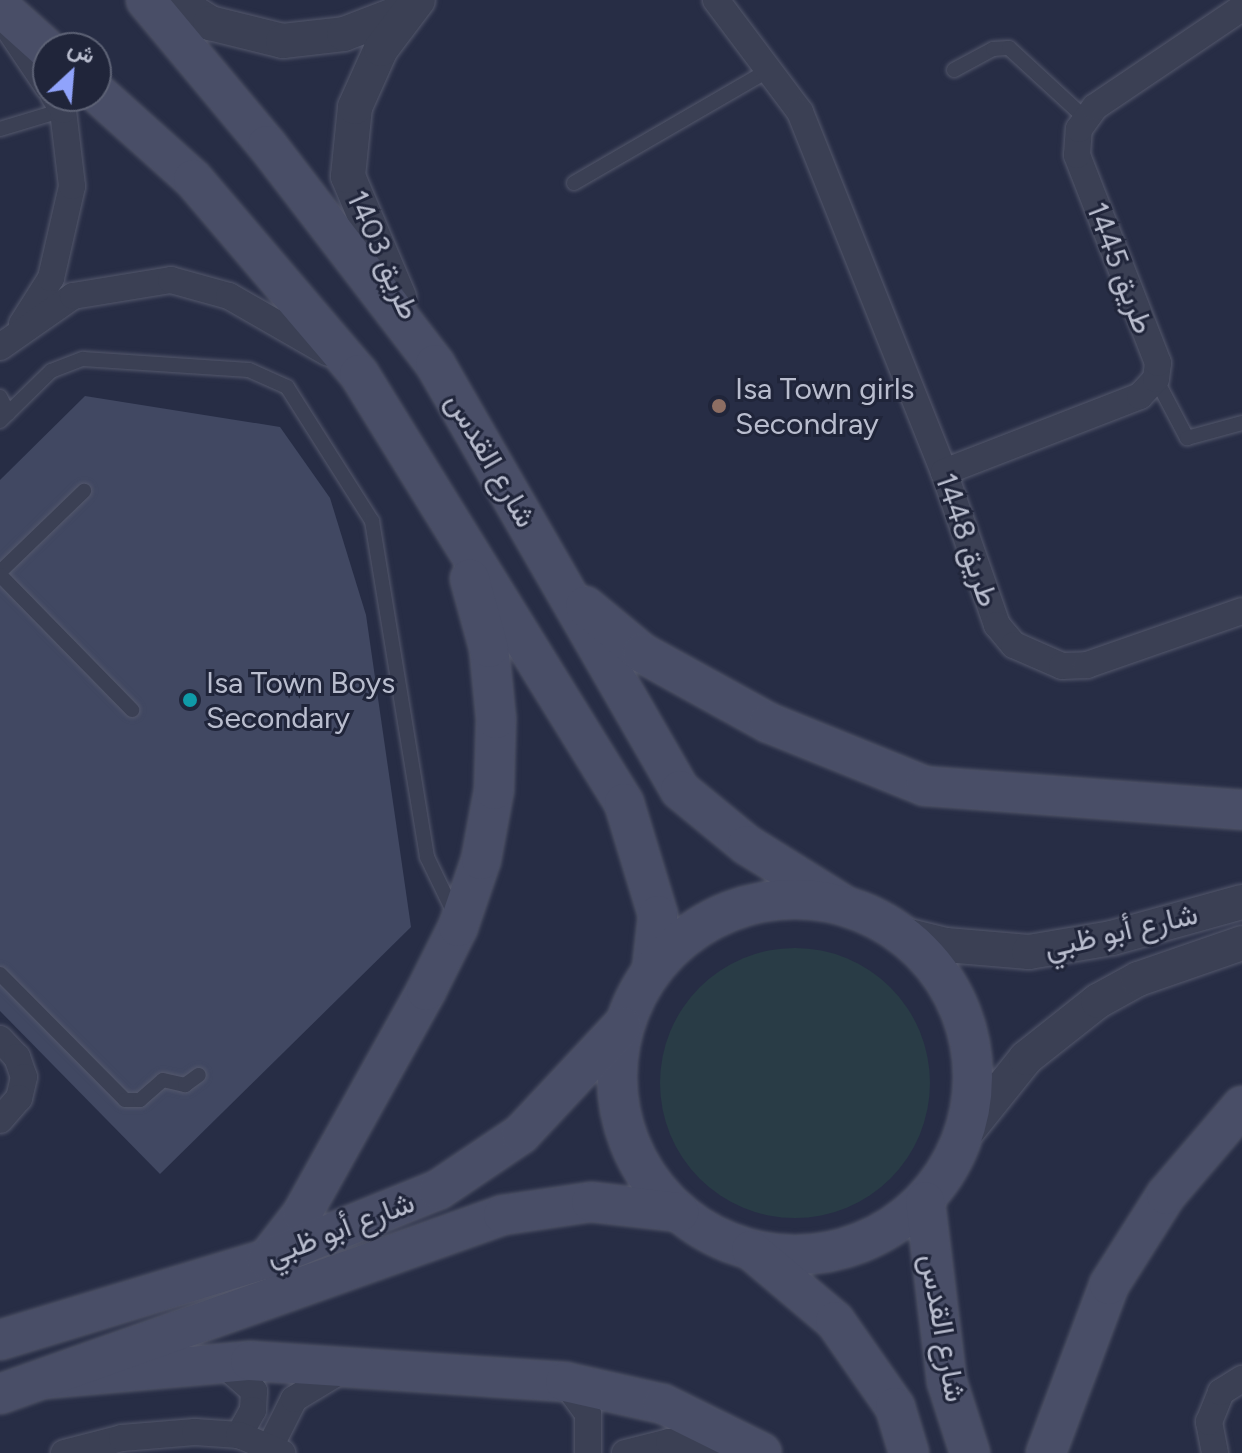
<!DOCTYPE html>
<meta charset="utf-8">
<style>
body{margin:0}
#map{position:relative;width:1242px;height:1453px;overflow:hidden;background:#272d45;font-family:Figtree,Vazirmatn,sans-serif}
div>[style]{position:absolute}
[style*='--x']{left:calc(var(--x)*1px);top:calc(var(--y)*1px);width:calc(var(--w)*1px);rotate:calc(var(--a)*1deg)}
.green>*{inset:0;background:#293c46}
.round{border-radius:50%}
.building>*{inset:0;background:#414862}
.roads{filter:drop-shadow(0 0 2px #54586c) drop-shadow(0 0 2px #54586c)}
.service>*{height:14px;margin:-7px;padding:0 7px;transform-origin:7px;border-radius:7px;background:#3b4054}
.minor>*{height:26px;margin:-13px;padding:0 13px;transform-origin:13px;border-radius:13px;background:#3b4054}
.tertiary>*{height:34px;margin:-17px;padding:0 17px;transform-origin:17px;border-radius:17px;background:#3b4054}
.secondary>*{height:38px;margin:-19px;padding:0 19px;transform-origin:19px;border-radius:19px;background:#494e67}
.secondary>.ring{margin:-19px;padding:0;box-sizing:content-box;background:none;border:38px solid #494e67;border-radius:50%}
.dots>*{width:22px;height:22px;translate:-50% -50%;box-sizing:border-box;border:4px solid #20253a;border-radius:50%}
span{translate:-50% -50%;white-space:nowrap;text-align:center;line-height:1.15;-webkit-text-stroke:6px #20253a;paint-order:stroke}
.street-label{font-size:30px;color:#b9bdce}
.poi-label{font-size:30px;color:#b9bdce}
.left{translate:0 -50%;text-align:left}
.north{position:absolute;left:32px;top:32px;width:80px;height:80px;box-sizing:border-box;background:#20253a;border:2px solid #5d6275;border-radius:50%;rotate:26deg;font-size:22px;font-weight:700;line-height:32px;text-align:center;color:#b9bdce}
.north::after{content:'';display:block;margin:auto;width:28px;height:36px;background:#90a3fb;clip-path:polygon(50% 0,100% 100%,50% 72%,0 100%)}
</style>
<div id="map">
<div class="green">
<div class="round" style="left:660px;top:948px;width:270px;height:270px"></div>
</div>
<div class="building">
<div style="clip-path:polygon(85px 396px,280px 427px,330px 498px,366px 615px,411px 927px,160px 1174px,0 1011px,0 480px)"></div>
</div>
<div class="roads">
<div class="service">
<div style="--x:954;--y:70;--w:44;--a:-28.3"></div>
<div style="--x:993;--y:49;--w:16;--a:-4"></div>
<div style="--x:1009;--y:48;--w:102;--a:42.6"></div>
<div style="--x:0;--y:129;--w:66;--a:-16.8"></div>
<div style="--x:574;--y:183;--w:225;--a:-30.1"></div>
<div style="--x:1156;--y:379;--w:67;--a:62.3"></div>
<div style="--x:1187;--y:438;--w:57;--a:-15.3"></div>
<div style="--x:0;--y:397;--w:18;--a:63"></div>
<div style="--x:0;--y:421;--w:71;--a:-44.4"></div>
<div style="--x:51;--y:371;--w:34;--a:-21"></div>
<div style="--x:83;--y:359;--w:166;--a:3.8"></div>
<div style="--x:249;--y:370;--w:42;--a:24.1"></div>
<div style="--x:287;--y:387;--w:159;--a:57.6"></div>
<div style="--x:372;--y:521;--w:340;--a:80.7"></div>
<div style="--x:427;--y:857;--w:64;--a:64.2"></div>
<div style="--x:0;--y:572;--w:117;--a:-44"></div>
<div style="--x:0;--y:575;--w:189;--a:45.6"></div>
<div style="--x:0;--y:974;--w:177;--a:45.2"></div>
<div style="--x:125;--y:1100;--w:15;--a:0"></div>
<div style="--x:140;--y:1100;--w:30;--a:-41"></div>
<div style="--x:163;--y:1080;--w:23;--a:13"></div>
<div style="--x:185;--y:1085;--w:17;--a:-36"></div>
</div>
<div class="minor">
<div style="--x:716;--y:0;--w:140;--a:53.1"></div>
<div style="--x:800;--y:112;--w:388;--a:68.2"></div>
<div style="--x:944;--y:472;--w:162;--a:70.9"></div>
<div style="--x:997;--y:625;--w:26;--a:50"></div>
<div style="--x:1014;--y:645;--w:52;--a:23.6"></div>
<div style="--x:1062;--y:666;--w:25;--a:-2"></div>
<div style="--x:1087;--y:665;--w:164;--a:-19.2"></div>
<div style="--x:9;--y:29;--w:70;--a:56.1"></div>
<div style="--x:22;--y:324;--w:54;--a:-57.8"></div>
<div style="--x:51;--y:278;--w:94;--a:-77.1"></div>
<div style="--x:72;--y:186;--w:77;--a:-96.8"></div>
<div style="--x:63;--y:110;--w:17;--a:-123"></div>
<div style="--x:0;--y:347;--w:89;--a:-34.9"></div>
<div style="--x:73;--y:296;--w:99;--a:-9.3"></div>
<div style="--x:171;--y:280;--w:60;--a:15.4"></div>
<div style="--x:229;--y:296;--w:114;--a:29.9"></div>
<div style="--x:944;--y:472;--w:210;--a:-21.2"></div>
<div style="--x:1140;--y:396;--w:23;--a:-47"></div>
<div style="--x:1156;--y:379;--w:16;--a:-83"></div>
<div style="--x:1158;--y:363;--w:223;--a:-111.3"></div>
<div style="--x:1077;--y:155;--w:26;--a:-86"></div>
<div style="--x:1079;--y:129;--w:27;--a:-54"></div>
<div style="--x:1095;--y:107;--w:177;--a:-34"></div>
<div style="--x:0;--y:1039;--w:25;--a:47"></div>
<div style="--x:17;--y:1057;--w:21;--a:71"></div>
<div style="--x:24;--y:1077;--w:22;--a:103"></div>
<div style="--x:19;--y:1098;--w:29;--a:131"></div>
<div style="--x:221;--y:1362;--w:44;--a:41.3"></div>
<div style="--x:254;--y:1391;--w:19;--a:93"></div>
<div style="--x:253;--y:1410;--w:29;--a:119"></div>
<div style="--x:565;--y:1382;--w:39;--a:54"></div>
<div style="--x:588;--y:1414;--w:39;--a:90"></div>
<div style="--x:271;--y:1445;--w:51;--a:-63.4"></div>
<div style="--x:294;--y:1399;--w:60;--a:-31.3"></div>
<div style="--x:64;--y:1453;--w:60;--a:-14.5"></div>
<div style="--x:122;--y:1438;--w:73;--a:-4.7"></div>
<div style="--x:195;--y:1432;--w:44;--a:3.9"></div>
<div style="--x:239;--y:1435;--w:47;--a:22.7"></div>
<div style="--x:625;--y:1453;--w:45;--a:-14"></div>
<div style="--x:669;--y:1442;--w:62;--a:6.4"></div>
<div style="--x:1215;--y:1453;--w:32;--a:-101"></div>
<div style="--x:1209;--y:1422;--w:32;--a:-68"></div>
<div style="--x:1221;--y:1392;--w:25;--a:-32"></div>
</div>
<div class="tertiary">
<div style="--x:174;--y:0;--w:43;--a:32.6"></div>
<div style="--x:210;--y:23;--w:75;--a:13.9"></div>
<div style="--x:283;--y:41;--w:61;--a:-6.5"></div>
<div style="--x:344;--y:34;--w:64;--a:-21"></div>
<div style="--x:399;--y:297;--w:131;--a:-112.9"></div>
<div style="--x:348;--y:176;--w:69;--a:-84.2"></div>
<div style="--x:355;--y:107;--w:64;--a:-65.9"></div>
<div style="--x:381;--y:49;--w:61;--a:-52.9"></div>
<div style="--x:905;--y:935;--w:42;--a:13.7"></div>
<div style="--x:946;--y:945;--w:83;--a:4.8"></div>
<div style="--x:1029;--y:952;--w:84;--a:-9.6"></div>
<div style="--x:1112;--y:938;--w:135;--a:-15.5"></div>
<div style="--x:969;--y:1129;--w:91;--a:-51.2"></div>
<div style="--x:1026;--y:1058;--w:92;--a:-38.4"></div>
<div style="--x:1098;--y:1001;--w:46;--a:-28.8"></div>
<div style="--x:1138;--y:979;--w:110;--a:-19.1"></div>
</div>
<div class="secondary">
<div style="--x:146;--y:0;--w:189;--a:50.2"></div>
<div style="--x:267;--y:145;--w:276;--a:52.5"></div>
<div style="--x:435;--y:364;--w:491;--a:60.1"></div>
<div style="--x:680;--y:790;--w:87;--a:39.4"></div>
<div style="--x:747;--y:845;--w:110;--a:31.9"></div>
<div style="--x:0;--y:7;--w:64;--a:41.9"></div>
<div style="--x:96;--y:92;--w:130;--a:41.9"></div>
<div style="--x:193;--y:179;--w:256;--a:49.6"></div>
<div style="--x:359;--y:374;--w:504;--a:58.3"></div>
<div style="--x:624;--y:803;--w:117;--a:73.1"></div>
<div style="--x:658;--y:915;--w:54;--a:96.3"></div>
<div style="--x:585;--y:606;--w:74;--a:39.5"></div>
<div style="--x:642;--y:653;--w:145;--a:28.9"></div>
<div style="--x:769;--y:723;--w:168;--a:22"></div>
<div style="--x:925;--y:786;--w:318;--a:4.3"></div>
<div class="ring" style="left:617px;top:899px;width:318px;height:318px"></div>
<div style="--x:925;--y:1201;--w:182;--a:83.1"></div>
<div style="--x:947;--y:1382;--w:75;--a:72.1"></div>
<div style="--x:751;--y:1250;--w:110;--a:40.2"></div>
<div style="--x:835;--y:1321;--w:105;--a:55.1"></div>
<div style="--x:895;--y:1407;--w:48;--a:73.1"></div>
<div style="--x:267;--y:1259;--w:57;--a:-52.1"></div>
<div style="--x:302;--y:1214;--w:255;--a:-60.9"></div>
<div style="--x:426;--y:991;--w:72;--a:-63.4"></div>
<div style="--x:458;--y:927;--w:71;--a:-71.1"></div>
<div style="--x:481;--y:860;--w:71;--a:-79.5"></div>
<div style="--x:494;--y:790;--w:71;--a:-88.4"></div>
<div style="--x:496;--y:719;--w:71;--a:-95.6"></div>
<div style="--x:489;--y:648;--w:72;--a:-105.4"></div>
<div style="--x:0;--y:1340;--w:279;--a:-16.9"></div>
<div style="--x:267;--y:1259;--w:184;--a:-22"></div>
<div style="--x:438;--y:1190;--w:100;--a:-34"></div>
<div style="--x:521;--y:1134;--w:148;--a:-46.9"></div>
<div style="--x:43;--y:1379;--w:208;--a:-5"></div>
<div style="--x:250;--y:1361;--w:316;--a:3.8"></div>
<div style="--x:565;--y:1382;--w:100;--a:12.7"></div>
<div style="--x:663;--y:1404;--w:110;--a:26.3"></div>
<div style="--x:0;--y:1394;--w:534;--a:-19.59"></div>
<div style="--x:503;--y:1215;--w:89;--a:-8.4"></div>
<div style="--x:591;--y:1202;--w:89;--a:6.5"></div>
<div style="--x:1046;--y:1453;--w:179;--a:-69.4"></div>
<div style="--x:1109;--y:1285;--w:107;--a:-57.7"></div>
<div style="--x:1166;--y:1195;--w:117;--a:-49.5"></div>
</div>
</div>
<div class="dots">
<div style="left:719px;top:406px;background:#8d6e63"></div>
<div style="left:190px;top:700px;background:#0f9aa8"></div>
</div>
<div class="street-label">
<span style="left:383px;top:255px;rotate:66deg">طريق 1403</span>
<span style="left:1120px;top:268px;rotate:69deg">طريق 1445</span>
<span style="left:491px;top:460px;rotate:60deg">شارع القدس</span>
<span style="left:967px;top:540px;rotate:71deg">طريق 1448</span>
<span style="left:1121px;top:931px;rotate:-13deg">شارع أبو ظبي</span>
<span style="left:340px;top:1229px;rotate:-21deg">شارع أبو ظبي</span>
<span style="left:943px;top:1328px;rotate:80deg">شارع القدس</span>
</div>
<div class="poi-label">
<span class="left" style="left:735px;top:406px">Isa Town girls<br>Secondray</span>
<span class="left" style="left:206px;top:700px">Isa Town Boys<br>Secondary</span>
</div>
<div class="north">ش</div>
</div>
